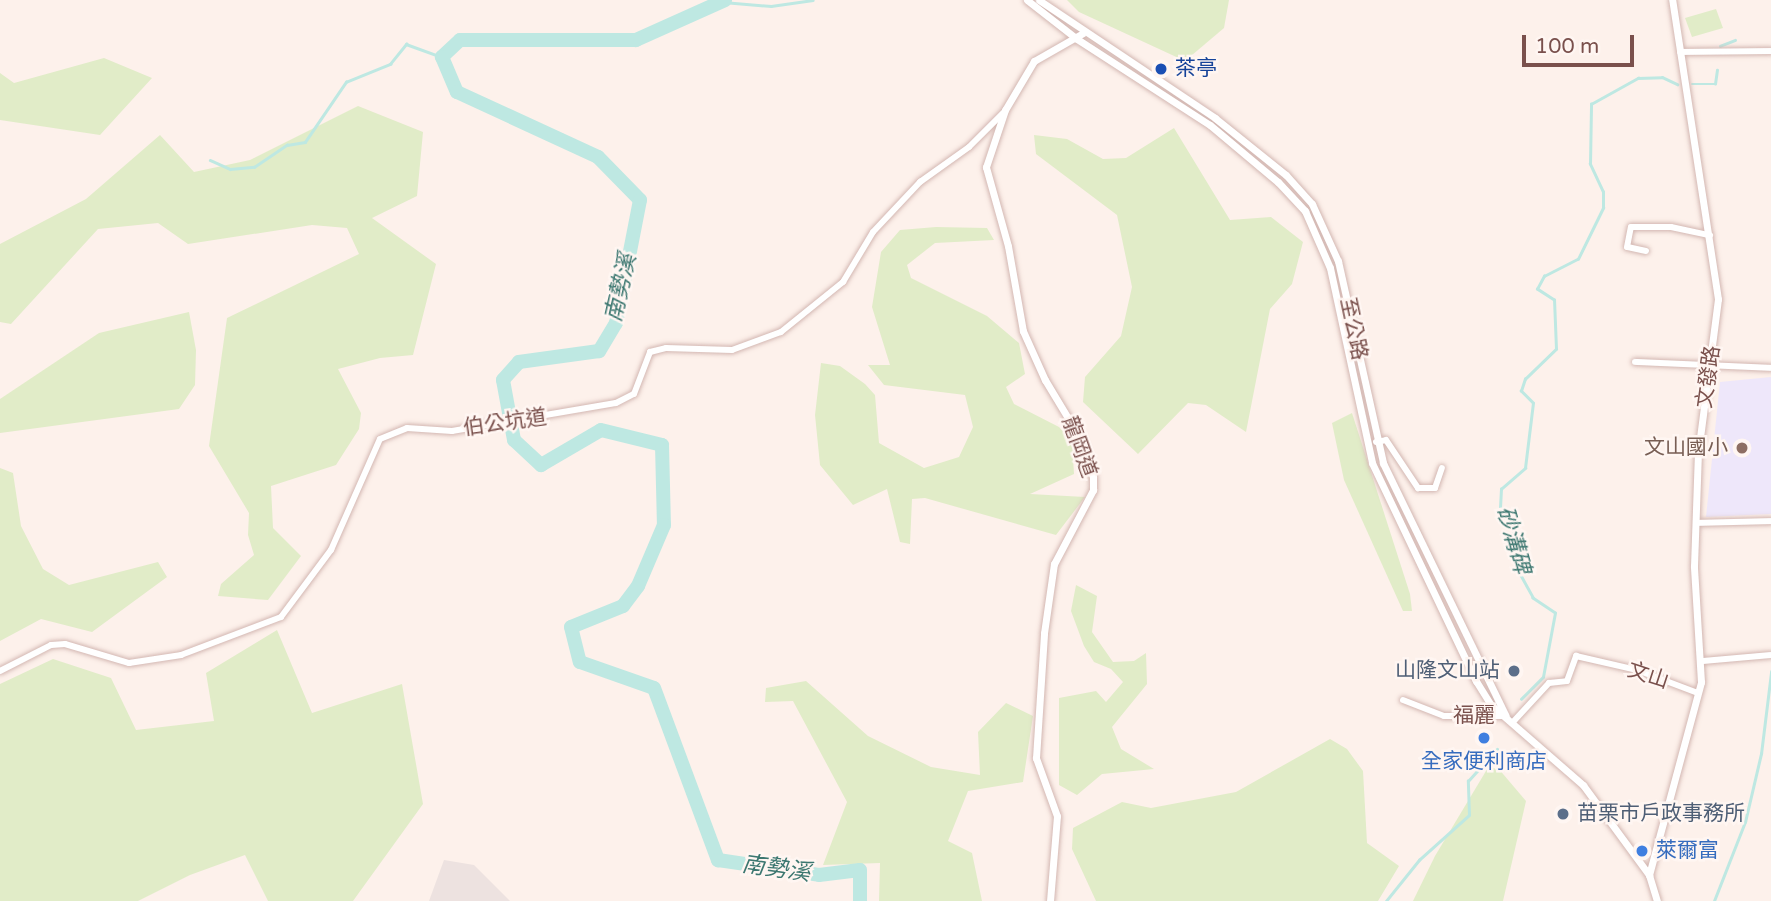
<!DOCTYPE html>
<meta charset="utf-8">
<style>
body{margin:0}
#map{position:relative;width:1771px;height:901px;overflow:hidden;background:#fdf1eb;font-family:"Varela Round","Noto Sans TC",sans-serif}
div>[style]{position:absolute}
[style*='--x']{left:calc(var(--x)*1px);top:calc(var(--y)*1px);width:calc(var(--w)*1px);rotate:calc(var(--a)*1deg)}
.industrial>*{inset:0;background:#ede2e0}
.education>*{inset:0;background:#eee7fa}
.green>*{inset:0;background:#e1ecc8}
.stream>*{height:2.5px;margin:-1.25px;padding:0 1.25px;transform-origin:1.25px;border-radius:1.25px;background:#bee8e2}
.river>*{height:14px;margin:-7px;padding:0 7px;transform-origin:7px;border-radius:7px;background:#bee8e2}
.roads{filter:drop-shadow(0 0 2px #d3b7b2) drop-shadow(0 0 2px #d3b7b2)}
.minor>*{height:6px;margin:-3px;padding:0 3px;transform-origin:3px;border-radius:3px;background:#fff}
.tertiary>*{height:7px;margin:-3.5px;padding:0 3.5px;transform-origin:3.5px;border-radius:3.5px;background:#fff}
.dots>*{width:19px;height:19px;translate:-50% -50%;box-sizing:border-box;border:4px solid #fff6f2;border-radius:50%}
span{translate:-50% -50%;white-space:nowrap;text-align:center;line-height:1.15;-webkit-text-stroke:5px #fff6f2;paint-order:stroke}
.transit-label{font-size:21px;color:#164399}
.left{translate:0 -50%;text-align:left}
.street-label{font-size:21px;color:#7a504c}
.education-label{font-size:21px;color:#785e54}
.right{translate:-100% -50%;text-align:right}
.service-label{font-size:21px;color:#4e5e75}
.shop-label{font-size:21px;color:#366cbe}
.water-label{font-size:23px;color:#3c7770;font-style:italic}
.scale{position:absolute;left:1522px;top:35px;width:112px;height:32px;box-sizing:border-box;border:4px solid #7a504c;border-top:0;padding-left:9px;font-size:21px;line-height:24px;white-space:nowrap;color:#7a504c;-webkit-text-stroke:5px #fff6f2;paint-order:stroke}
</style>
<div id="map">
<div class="industrial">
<div style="clip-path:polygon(444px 860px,474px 865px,510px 901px,429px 901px)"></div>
</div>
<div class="education">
<div style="clip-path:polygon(1771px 377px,1771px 514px,1706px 517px,1720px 382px)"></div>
</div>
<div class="green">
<div style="clip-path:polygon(1067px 0,1229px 0,1224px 28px,1185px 61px,1079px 12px)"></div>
<div style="clip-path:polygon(1716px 9px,1723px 28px,1692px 37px,1685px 18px)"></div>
<div style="clip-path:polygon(104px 58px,152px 78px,100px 135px,0 120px,0 73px,14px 83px)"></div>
<div style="clip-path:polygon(358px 106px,423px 132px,417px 196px,372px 218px,436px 264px,413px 355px,380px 358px,338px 369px,361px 413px,359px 429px,336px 465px,271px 486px,273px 528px,301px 556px,268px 600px,218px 596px,221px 584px,254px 555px,248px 535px,249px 513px,209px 446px,227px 318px,359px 254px,347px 228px,312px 225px,188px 244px,158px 223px,98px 229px,11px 324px,0 322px,0 244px,86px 199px,160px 135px,194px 172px,250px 160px)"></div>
<div style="clip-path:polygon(1174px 128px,1230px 220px,1271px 217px,1303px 242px,1292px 284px,1270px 309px,1246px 432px,1206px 405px,1188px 403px,1138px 454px,1083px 402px,1085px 377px,1121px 336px,1132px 287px,1117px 215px,1036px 154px,1034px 135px,1067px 139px,1103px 159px,1126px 158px)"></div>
<div style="clip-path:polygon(936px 227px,987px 228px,994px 240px,935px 243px,907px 265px,911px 278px,987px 316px,1019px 343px,1025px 374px,1006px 387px,1014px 404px,1059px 427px,1072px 441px,1074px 474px,1030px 494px,1085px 497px,1056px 535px,925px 498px,912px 499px,910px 544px,900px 542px,887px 489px,853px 505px,820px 465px,815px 415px,821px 363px,840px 366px,865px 384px,875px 395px,879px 443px,924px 468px,959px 457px,973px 427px,965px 395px,884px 385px,868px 365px,890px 365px,872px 307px,881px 252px,900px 230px)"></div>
<div style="clip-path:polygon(189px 312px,196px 350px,195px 385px,179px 409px,0 433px,0 399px,99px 333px)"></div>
<div style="clip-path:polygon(1352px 413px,1410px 594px,1412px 611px,1403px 611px,1344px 480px,1332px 423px)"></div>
<div style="clip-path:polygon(0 468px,13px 473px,21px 526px,43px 569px,69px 585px,158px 562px,167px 577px,92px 632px,41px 619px,0 641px)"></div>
<div style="clip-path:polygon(1076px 585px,1097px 596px,1092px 632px,1113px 662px,1134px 661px,1146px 653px,1147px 684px,1112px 727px,1121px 749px,1154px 769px,1102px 774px,1077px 795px,1059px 785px,1059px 698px,1096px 691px,1106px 702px,1123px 682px,1111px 669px,1094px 662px,1084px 646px,1071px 611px)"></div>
<div style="clip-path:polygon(277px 630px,312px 713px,402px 684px,423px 804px,353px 901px,268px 901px,245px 855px,190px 875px,138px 901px,0 901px,0 684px,53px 659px,111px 678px,136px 730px,214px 721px,206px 673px)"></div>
<div style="clip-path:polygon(806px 681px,868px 736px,931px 767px,980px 775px,978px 732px,1006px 703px,1033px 716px,1023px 782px,968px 791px,948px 841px,972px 853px,982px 901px,879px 901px,880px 863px,823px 865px,847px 802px,793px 701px,765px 702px,766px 688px)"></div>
<div style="clip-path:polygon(1330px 739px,1347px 749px,1363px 771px,1367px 843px,1399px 866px,1378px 901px,1096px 901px,1072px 849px,1073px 828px,1122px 802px,1151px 808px,1236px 792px)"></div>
<div style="clip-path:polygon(1492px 761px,1526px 801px,1503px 901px,1413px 901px,1435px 856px)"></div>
</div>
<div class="stream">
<div style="--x:723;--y:2;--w:48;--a:4.8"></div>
<div style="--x:771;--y:6;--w:42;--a:-8.1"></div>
<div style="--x:1720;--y:46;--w:16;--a:-22"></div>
<div style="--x:1692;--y:84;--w:23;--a:0"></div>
<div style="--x:1715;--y:84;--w:14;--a:-82"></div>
<div style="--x:210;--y:160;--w:22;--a:24"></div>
<div style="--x:230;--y:169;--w:24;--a:-5"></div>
<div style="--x:254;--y:167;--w:40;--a:-34"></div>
<div style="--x:287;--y:145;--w:18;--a:-9"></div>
<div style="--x:305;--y:142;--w:73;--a:-55.7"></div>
<div style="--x:346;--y:82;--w:48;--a:-22.2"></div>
<div style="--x:390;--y:64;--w:26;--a:-51"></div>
<div style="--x:406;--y:44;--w:38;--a:20"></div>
<div style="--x:1521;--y:699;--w:31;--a:-45"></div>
<div style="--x:1543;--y:677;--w:65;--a:-79.4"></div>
<div style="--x:1555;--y:613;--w:27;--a:-146"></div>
<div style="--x:1533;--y:598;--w:35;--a:-119"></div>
<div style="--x:1516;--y:567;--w:42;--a:-94.1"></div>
<div style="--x:1513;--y:525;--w:21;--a:-127"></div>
<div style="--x:1500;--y:508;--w:19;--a:-87"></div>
<div style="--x:1501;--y:489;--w:32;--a:-41"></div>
<div style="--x:1525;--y:468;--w:65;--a:-83"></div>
<div style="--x:1533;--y:403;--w:17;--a:-135"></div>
<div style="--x:1521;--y:391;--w:13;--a:-72"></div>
<div style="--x:1525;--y:379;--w:43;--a:-44.1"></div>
<div style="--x:1556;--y:349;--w:49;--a:-92.3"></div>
<div style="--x:1554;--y:300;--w:20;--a:-147"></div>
<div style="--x:1537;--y:289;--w:15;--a:-62"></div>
<div style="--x:1544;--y:276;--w:38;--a:-27"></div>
<div style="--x:1578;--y:259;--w:57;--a:-63.9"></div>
<div style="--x:1603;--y:208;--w:16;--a:-90"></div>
<div style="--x:1603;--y:192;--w:31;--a:-115"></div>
<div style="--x:1590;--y:164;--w:60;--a:-89"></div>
<div style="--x:1591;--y:104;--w:54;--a:-29"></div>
<div style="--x:1638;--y:78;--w:24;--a:-2"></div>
<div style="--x:1662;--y:77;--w:17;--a:25"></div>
<div style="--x:1386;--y:901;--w:53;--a:-51.2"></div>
<div style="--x:1419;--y:860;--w:67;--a:-42"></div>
<div style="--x:1469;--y:815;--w:34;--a:-92"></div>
<div style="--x:1468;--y:781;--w:43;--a:-47.8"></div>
<div style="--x:1714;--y:901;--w:85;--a:-68.6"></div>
<div style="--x:1745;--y:822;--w:70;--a:-76.8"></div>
<div style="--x:1761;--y:754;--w:83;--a:-83"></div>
</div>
<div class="river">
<div style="--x:725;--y:0;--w:98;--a:155.8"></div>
<div style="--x:636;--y:40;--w:176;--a:180"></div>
<div style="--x:460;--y:40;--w:25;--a:137"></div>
<div style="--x:442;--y:57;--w:38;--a:67"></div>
<div style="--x:457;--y:92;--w:155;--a:24.7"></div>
<div style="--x:598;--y:157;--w:60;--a:45.7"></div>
<div style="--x:640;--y:200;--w:125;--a:101"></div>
<div style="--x:616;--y:323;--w:33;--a:121"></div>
<div style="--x:599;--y:351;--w:81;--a:172.2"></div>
<div style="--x:519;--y:362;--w:24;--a:132"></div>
<div style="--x:503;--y:380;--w:61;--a:79.6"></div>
<div style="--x:514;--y:440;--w:37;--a:43"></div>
<div style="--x:541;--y:465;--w:69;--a:-30.3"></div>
<div style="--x:601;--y:430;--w:63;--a:13.8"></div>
<div style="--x:662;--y:445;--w:80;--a:88.6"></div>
<div style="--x:664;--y:525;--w:66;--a:113.1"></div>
<div style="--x:638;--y:586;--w:25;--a:127"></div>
<div style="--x:623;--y:606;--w:56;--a:158"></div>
<div style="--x:571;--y:627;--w:36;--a:76"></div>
<div style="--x:580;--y:662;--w:78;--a:19.4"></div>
<div style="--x:654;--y:688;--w:184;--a:69.6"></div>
<div style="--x:718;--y:860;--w:102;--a:8.4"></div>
<div style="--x:819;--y:875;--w:41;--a:-7"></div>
<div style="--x:860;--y:870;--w:31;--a:90"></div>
</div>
<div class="roads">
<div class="minor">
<div style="--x:1680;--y:52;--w:91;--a:-0.6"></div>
<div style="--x:1646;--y:251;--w:19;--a:-168"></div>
<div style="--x:1627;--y:247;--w:20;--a:-79"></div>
<div style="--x:1631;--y:227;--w:40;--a:0"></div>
<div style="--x:1671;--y:227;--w:40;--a:12"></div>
<div style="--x:1635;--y:362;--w:136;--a:2.5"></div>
<div style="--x:1376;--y:442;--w:10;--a:-11"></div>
<div style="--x:1386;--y:440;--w:58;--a:56.3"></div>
<div style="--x:1418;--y:488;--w:17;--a:0"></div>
<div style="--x:1435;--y:488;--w:21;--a:-71"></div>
<div style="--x:1696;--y:523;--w:75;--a:-1.5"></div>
<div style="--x:1703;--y:661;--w:68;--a:-5"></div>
<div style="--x:0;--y:671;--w:57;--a:-27"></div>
<div style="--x:51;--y:645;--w:14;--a:-4"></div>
<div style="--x:65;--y:644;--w:67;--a:16.5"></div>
<div style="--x:129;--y:663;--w:53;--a:-8.7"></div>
<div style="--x:181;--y:655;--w:107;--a:-20.8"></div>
<div style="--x:281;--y:617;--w:84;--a:-53.3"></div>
<div style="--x:331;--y:550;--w:121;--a:-66.2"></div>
<div style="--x:380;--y:439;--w:29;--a:-22"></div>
<div style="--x:407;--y:428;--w:45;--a:3.8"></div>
<div style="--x:452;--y:431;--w:166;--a:-9.7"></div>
<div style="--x:616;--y:403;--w:20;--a:-27"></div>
<div style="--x:634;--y:394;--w:45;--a:-69.1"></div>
<div style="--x:650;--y:352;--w:16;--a:-14"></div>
<div style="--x:666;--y:348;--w:66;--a:1.7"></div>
<div style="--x:732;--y:350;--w:52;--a:-20.2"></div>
<div style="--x:781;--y:332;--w:80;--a:-38.9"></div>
<div style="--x:843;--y:282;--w:58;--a:-59"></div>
<div style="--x:873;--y:232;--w:69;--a:-46.8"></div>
<div style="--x:920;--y:182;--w:60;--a:-35.5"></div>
<div style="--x:969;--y:147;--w:48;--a:-45"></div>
<div style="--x:1403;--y:700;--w:44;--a:21.3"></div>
<div style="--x:1444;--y:716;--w:62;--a:0"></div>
<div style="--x:1513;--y:722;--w:53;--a:-47.3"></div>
<div style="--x:1549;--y:683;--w:18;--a:-6"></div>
<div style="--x:1567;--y:681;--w:27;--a:-70"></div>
<div style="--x:1576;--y:656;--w:63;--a:12.9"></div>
<div style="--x:1637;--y:670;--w:65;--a:20.7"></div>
</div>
<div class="tertiary">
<div style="--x:1027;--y:0;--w:63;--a:38"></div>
<div style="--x:1077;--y:39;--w:158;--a:32.9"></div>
<div style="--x:1210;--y:125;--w:89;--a:40"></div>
<div style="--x:1278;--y:182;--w:40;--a:47"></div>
<div style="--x:1305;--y:211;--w:62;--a:66.3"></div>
<div style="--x:1330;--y:268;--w:199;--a:77.8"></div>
<div style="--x:1372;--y:463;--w:242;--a:64.5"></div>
<div style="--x:1476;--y:681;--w:28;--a:58"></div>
<div style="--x:1491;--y:705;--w:122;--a:41"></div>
<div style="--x:1583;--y:785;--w:112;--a:53.7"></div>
<div style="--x:1649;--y:875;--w:27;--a:73"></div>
<div style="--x:1039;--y:0;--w:212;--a:33.8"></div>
<div style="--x:1215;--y:118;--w:91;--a:38.8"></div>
<div style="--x:1286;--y:175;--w:39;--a:48"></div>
<div style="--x:1312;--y:204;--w:63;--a:65.5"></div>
<div style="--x:1338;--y:261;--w:207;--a:77.4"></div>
<div style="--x:1383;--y:463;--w:281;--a:64.1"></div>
<div style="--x:1649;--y:875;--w:200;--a:-74.9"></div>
<div style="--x:1701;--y:682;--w:116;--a:-93.5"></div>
<div style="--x:1694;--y:566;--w:113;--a:-88"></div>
<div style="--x:1698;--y:453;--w:155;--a:-82.6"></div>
<div style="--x:1718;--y:299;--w:303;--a:-98.7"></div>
<div style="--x:1050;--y:901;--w:85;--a:-85.3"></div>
<div style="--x:1057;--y:816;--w:62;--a:-109.9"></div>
<div style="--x:1036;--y:758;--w:125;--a:-86.3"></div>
<div style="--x:1044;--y:633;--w:70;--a:-81.8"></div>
<div style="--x:1054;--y:564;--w:84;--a:-62.2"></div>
<div style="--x:1093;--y:490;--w:13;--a:-90"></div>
<div style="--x:1093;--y:477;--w:47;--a:-110"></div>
<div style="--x:1077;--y:433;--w:62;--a:-121.1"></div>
<div style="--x:1045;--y:380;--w:54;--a:-114.2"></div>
<div style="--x:1023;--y:331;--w:86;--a:-100"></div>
<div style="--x:1008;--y:246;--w:82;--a:-105.6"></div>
<div style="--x:986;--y:167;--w:60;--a:-71.6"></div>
<div style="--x:1005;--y:110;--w:57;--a:-59.4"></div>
<div style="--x:1034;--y:61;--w:56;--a:-29.7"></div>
</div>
</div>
<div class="dots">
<div style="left:1161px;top:69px;background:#1a4fb4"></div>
<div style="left:1742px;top:448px;background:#8d6e63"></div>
<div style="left:1514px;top:671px;background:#5c6f8a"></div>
<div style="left:1484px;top:738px;background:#3f7fe0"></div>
<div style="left:1563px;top:814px;background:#5c6f8a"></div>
<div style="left:1642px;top:851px;background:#3f7fe0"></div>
</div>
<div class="transit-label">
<span class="left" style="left:1175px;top:69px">茶亭</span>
</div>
<div class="street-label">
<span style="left:1353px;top:329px;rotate:78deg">至公路</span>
<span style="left:1709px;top:377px;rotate:-82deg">文發路</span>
<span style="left:505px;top:423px;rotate:-8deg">伯公坑道</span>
<span style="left:1079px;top:447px;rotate:70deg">龍岡道</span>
<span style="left:1648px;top:676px;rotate:18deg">文山</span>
<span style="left:1474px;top:716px">福麗</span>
</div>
<div class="education-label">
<span class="right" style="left:1728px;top:448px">文山國小</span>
</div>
<div class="service-label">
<span class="right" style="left:1500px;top:671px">山隆文山站</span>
<span class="left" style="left:1577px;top:814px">苗栗市戶政事務所</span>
</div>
<div class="shop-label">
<span style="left:1484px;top:762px">全家便利商店</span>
<span class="left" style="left:1656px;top:851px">萊爾富</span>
</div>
<div class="water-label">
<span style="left:621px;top:288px;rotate:-77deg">南勢溪</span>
<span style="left:1513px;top:540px;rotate:74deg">砂溝碑</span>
<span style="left:776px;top:869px;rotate:8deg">南勢溪</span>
</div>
<div class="scale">100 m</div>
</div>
